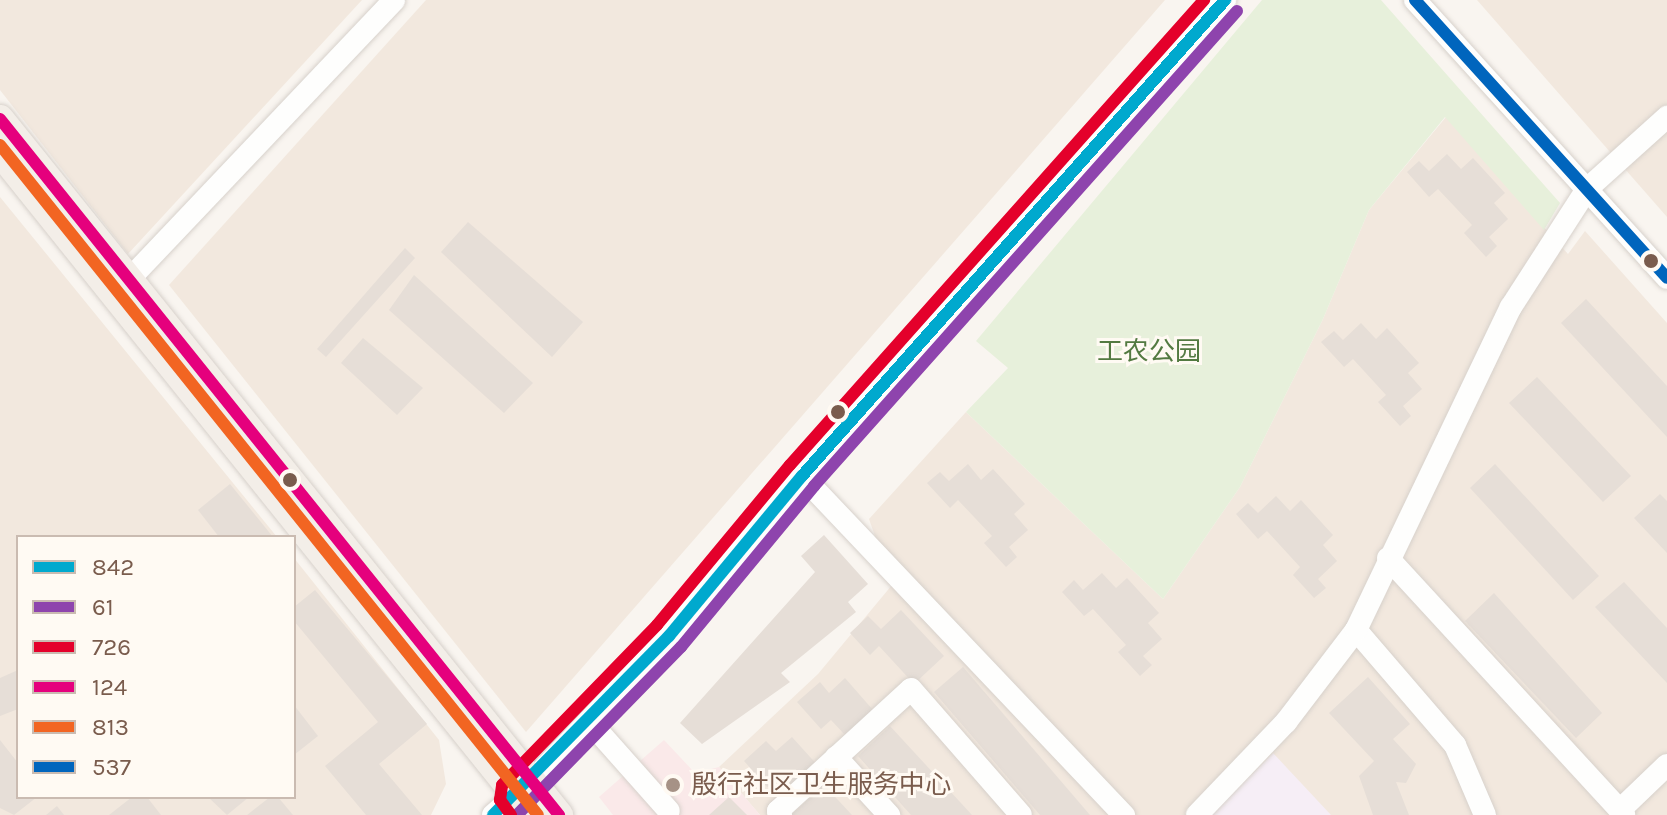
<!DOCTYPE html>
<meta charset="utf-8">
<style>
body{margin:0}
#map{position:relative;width:1667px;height:815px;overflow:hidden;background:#f9f5f0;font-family:Karla,"Noto Sans SC",sans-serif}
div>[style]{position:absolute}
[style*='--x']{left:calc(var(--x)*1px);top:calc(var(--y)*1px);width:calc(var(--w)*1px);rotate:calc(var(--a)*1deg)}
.residential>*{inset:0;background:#f2e8de}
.education>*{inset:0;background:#f6eef6}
.medical>*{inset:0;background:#fae9e9}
.green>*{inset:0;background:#e7f0db}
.building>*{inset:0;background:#e6ded7}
.roads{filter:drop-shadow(0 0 2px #d7d1cb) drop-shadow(0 0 2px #d7d1cb)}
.minor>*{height:22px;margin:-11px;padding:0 11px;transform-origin:11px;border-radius:11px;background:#fefefd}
.major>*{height:28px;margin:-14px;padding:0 14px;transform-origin:14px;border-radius:14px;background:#f3eee8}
.bus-1>*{height:12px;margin:-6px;padding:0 6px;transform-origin:6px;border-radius:6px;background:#00a9ce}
.bus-2>*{height:12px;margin:-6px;padding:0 6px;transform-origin:6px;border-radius:6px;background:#8e44ad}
.bus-3>*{height:12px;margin:-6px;padding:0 6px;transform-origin:6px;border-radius:6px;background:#e4002b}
.bus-4>*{height:12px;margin:-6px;padding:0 6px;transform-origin:6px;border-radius:6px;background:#e5007d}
.bus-5>*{height:12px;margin:-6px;padding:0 6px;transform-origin:6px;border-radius:6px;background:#f26522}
.bus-6>*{height:12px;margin:-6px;padding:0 6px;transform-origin:6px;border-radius:6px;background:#0065bd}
.dots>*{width:22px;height:22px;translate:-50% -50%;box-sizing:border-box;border:4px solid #fffaf3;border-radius:50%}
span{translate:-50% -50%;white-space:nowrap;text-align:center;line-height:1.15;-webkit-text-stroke:6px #fffaf3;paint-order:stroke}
.park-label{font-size:26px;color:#537a41}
.poi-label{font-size:26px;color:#7a5c4d}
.left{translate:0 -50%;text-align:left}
.legend{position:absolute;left:16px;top:535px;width:280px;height:264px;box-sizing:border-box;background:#fffaf3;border:2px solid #cabbb1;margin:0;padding:10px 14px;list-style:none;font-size:24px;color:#7a5c4d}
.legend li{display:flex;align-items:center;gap:16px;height:40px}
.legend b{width:40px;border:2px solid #cabbb1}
</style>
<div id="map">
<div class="residential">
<div style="clip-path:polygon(0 0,362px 0,128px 254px,0 90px)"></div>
<div style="clip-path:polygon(426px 0,1165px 0,526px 732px,169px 285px)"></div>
<div style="clip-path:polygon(1477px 0,1667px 0,1667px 217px)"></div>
<div style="clip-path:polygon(1446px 117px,1568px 254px,1585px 231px,1667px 323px,1667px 815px,760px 815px,719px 767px,818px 674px,892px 585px,869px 519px,966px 412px,1163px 599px,1240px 487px,1323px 319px,1369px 210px)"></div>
<div style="clip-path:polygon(0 197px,277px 537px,18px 537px,18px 797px,294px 797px,294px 558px,439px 740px,446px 784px,431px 815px,0 815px)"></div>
</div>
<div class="education">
<div style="clip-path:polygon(1273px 753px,1331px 815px,1211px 815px)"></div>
</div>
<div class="medical">
<div style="clip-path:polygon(664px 740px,695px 773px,719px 767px,760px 815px,613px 815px,599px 797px)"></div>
</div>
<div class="green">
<div style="clip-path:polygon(1262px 0,1381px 0,1560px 203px,1544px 230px,1445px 117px,1369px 210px,1323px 319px,1240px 487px,1163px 599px,966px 412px,1008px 368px,976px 341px)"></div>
</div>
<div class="building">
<div style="clip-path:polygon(1447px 154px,1461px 169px,1473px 158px,1505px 193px,1494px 203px,1508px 219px,1489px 237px,1497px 246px,1486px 257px,1464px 233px,1472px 225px,1438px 189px,1429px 197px,1407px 172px,1419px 161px,1429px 171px)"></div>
<div style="clip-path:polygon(468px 222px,583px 322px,552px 357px,441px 252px)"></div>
<div style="clip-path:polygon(405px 248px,415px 258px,326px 357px,317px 349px)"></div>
<div style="clip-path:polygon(414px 275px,533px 383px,504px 413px,389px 310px)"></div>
<div style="clip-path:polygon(1586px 299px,1667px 386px,1667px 437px,1561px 323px)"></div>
<div style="clip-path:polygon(1361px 323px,1376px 339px,1387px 328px,1419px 363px,1408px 373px,1422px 389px,1403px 406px,1411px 416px,1400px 426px,1378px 402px,1386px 395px,1353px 359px,1344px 367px,1321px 342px,1334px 331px,1343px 340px)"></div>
<div style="clip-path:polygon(363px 338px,423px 388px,397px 415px,341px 363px)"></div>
<div style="clip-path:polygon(1537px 377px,1631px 476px,1603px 502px,1509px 403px)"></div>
<div style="clip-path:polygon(968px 464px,981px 480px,993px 469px,1025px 504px,1014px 514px,1028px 530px,1009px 547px,1017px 557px,1006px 567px,984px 543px,992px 536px,958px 500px,950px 508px,927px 483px,940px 472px,949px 481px)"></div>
<div style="clip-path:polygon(1495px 464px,1599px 576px,1573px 600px,1470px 488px)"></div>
<div style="clip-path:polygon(230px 484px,273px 537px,219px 537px,198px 510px)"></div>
<div style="clip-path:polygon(1660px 494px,1667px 501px,1667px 553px,1634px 518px)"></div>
<div style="clip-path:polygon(1276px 496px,1290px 511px,1301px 500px,1333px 535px,1323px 545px,1337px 561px,1318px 579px,1326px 588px,1314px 598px,1293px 575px,1300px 567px,1267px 531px,1258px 539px,1236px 514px,1248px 503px,1258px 513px)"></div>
<div style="clip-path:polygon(824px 535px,868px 584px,848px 602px,856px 612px,781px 673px,790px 682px,702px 744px,680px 723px,815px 572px,801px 556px)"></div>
<div style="clip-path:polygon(1102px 573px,1116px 588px,1127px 578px,1159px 613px,1148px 623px,1162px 639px,1143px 656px,1152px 665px,1140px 676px,1118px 652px,1126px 645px,1093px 609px,1084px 616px,1062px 592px,1074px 580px,1083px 590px)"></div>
<div style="clip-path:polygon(1624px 582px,1667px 628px,1667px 683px,1595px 607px)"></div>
<div style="clip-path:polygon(315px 590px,427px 724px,379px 764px,422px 815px,366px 815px,325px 766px,378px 722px,294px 621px,294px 607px)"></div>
<div style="clip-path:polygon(1494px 593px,1602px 713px,1576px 738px,1465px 621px)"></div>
<div style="clip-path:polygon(901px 610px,944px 656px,914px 684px,879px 646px,870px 655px,850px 633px,868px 616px,881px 629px)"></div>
<div style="clip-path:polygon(963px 667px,1090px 815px,1040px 815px,934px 692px)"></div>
<div style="clip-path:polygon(18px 670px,18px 709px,0 716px,0 678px)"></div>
<div style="clip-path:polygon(1368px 677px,1410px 724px,1393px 739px,1416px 764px,1406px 783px,1396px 782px,1409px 815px,1373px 815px,1359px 776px,1374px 761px,1329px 713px)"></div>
<div style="clip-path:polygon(845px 678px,873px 710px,845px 735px,831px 720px,821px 729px,797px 702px,820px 682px,829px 693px)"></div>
<div style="clip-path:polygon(294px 705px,318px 736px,294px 755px)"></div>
<div style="clip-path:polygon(890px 726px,972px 815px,911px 815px,858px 756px)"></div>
<div style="clip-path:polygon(792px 737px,820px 768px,791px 794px,778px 778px,767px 787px,744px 761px,766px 741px,776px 751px)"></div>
<div style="clip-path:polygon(0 740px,18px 763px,18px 797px,37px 797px,14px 815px,0 808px)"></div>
<div style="clip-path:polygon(824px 785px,852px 815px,791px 815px)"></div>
<div style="clip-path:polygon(132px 797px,147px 797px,161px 815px,109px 815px)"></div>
<div style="clip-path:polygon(208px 797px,249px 797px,227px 815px)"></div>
<div style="clip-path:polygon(270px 797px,278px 797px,293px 815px,247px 815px)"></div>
<div style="clip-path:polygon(729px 797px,747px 815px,709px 815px)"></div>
<div style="clip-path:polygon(57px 806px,64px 815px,46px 815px)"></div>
</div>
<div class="roads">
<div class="minor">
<div style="--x:1415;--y:0;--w:375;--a:47.8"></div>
<div style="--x:120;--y:289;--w:398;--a:-46.5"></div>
<div style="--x:802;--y:476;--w:468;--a:46.5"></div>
<div style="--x:1388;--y:558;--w:349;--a:47.4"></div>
<div style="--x:1356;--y:630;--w:152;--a:49.3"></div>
<div style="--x:1455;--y:745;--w:76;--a:66.8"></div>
<div style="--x:589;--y:721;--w:120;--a:48.4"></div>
<div style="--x:836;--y:757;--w:79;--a:47.6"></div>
<div style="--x:1620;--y:810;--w:65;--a:-43.8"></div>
<div style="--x:493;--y:815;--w:52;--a:-41.1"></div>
<div style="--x:532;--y:781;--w:199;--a:-46.6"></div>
<div style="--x:669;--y:636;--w:208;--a:-50.3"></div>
<div style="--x:802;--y:476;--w:637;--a:-48.37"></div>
<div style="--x:781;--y:815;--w:5;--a:-127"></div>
<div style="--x:778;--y:811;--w:180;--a:-42.5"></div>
<div style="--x:911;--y:689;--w:167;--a:48.9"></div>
<div style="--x:1197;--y:815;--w:129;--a:-46.3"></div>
<div style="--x:1286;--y:722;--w:116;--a:-52.7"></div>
<div style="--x:1356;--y:630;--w:358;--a:-64.4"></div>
<div style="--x:1511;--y:307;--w:140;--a:-57.2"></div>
<div style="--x:1587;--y:189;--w:108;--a:-42"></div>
</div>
<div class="major">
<div style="--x:0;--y:119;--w:893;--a:51.23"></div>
<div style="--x:0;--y:152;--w:850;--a:51.26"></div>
</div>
</div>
<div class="bus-1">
<div style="--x:493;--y:815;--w:251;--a:-45.5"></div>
<div style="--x:669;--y:636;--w:208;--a:-50.3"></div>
<div style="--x:802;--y:476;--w:637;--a:-48.37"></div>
</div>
<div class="bus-2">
<div style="--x:517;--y:815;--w:235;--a:-45.7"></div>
<div style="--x:681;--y:647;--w:209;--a:-50.4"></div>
<div style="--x:814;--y:486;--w:636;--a:-48.31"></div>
</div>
<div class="bus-3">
<div style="--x:511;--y:815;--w:19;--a:-126"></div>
<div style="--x:500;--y:800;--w:15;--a:-82"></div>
<div style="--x:502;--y:785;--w:223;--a:-45.9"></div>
<div style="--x:657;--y:625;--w:208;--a:-50.3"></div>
<div style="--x:790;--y:465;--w:623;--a:-48.32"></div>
</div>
<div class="bus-4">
<div style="--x:0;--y:119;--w:893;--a:51.23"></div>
</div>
<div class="bus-5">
<div style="--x:0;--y:145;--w:859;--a:51.24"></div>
</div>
<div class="bus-6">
<div style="--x:1415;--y:0;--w:375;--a:47.8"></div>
</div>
<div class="dots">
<div style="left:1651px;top:261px;background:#7a5c4d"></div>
<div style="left:838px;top:412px;background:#7a5c4d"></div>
<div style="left:290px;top:480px;background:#7a5c4d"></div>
<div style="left:673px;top:785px;background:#a69286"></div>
</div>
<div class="park-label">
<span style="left:1149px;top:352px">工农公园</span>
</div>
<div class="poi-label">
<span class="left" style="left:691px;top:785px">殷行社区卫生服务中心</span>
</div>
<ul class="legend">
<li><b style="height:10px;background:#00a9ce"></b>842</li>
<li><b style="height:10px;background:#8e44ad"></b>61</li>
<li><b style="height:10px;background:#e4002b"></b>726</li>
<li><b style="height:10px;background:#e5007d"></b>124</li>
<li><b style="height:10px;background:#f26522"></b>813</li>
<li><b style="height:10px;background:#0065bd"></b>537</li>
</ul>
</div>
